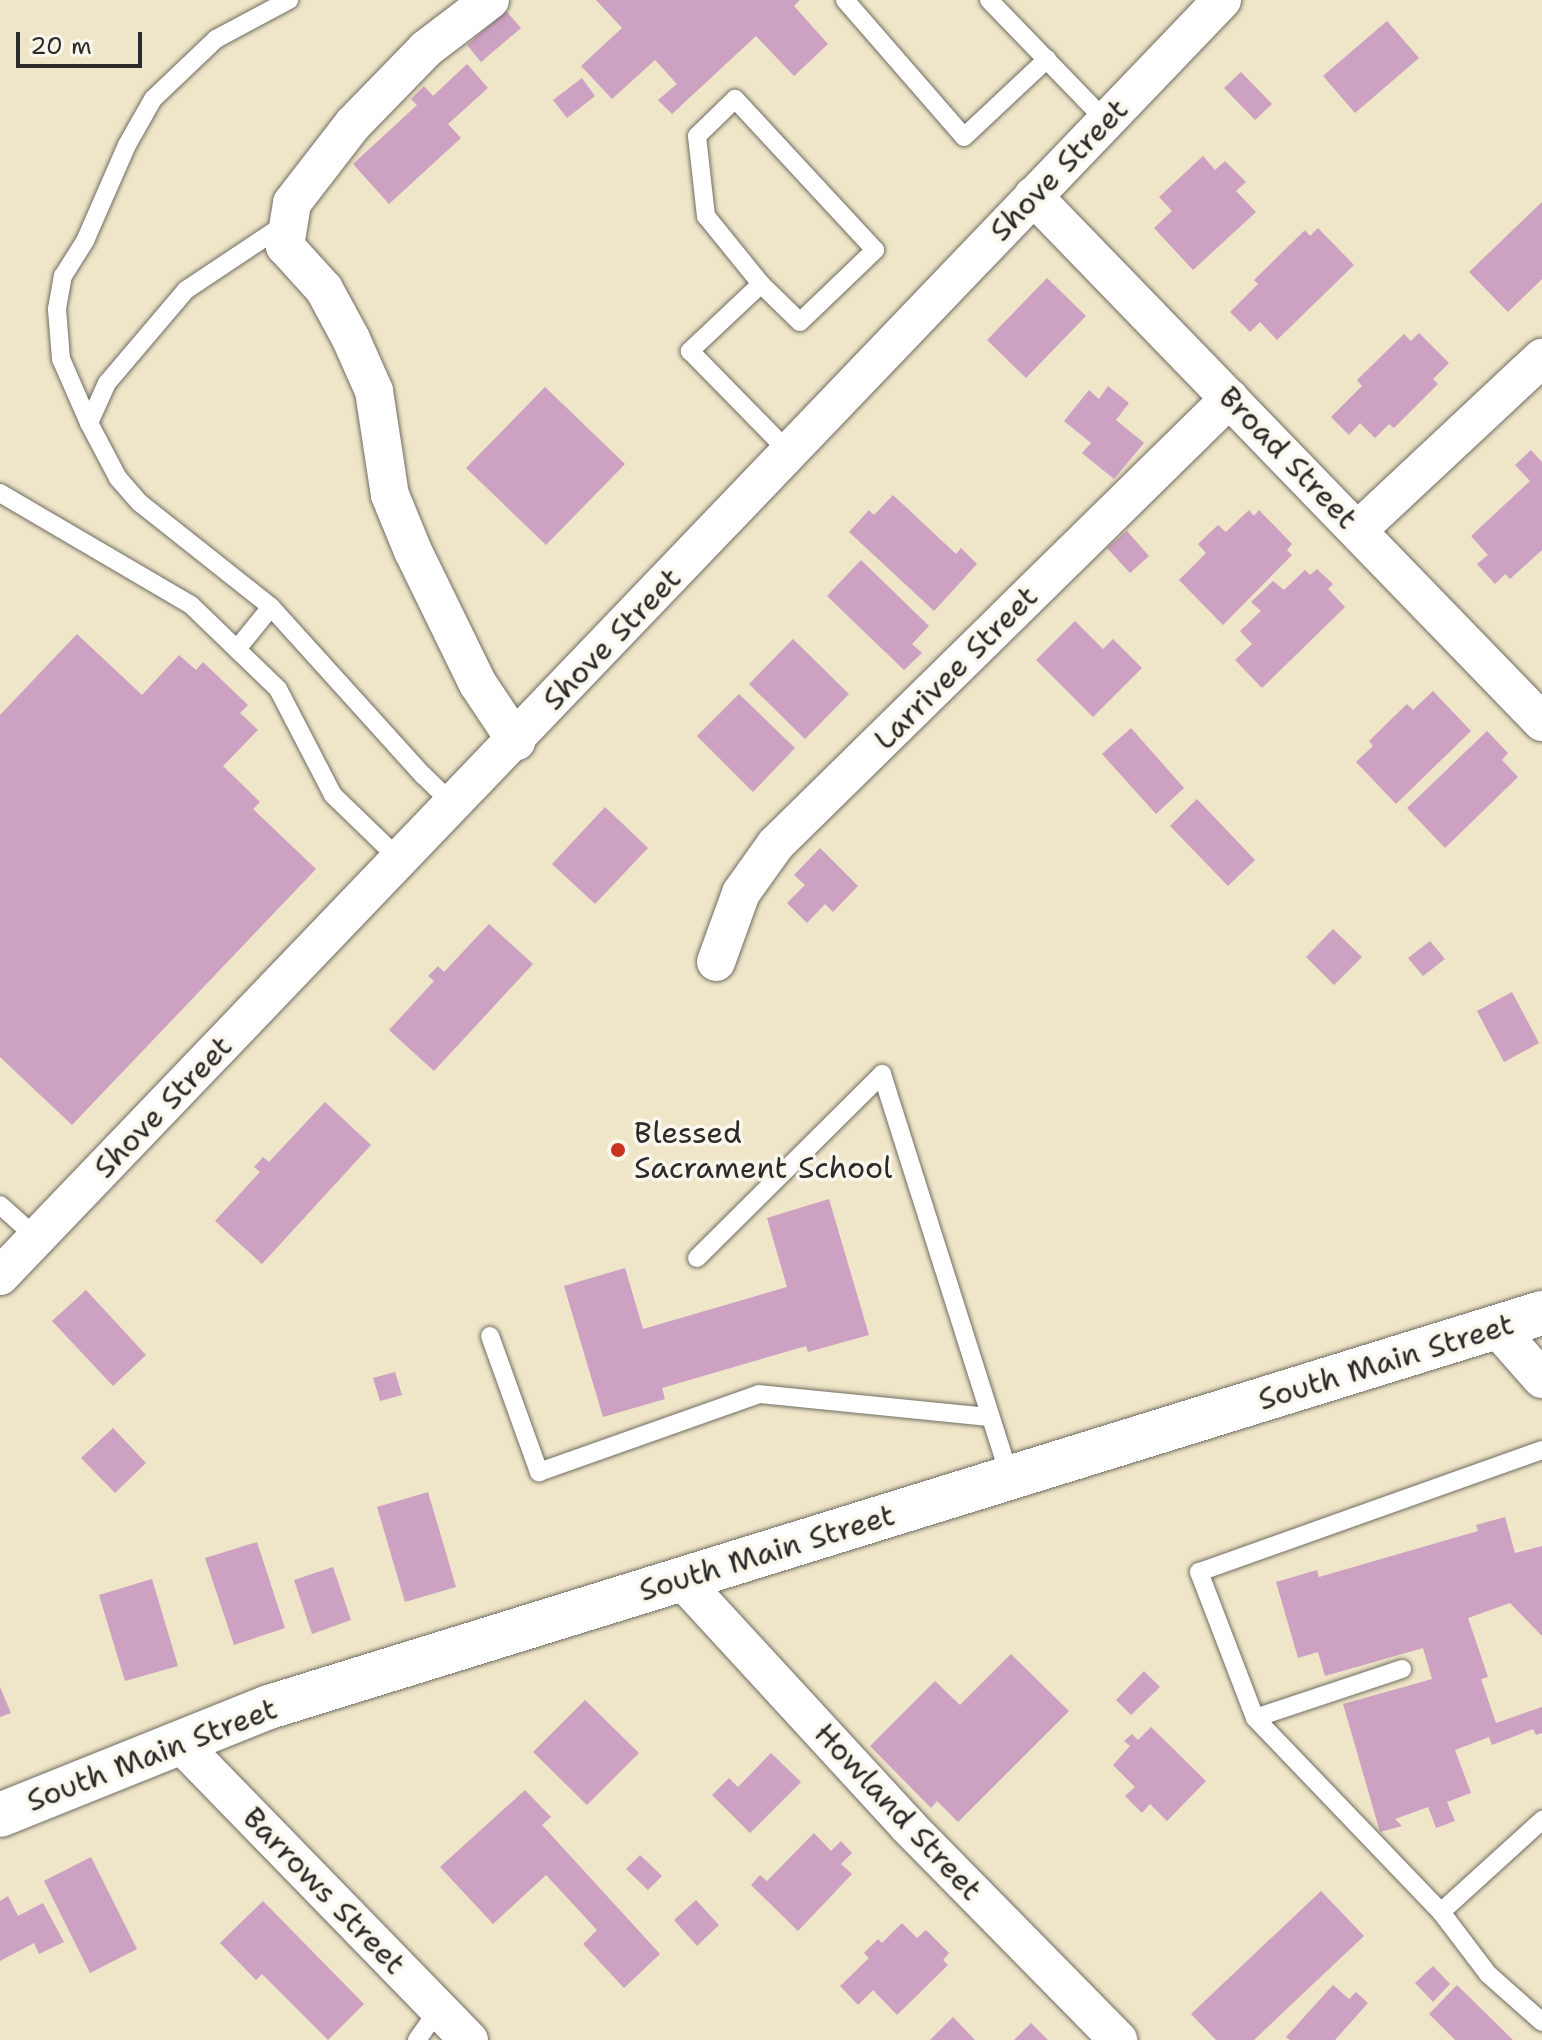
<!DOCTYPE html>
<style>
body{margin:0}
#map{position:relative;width:1542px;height:2040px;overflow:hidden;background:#efe5c8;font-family:"Shantell Sans",sans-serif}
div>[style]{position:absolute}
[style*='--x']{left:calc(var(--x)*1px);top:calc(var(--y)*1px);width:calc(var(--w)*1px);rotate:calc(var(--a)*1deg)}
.building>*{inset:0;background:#cda1c1}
.roads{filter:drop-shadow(0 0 2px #706c62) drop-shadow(0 0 2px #706c62)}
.service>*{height:18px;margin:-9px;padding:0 9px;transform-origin:9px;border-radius:9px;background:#fff}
.minor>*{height:38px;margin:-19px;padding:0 19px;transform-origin:19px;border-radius:19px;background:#fff}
.secondary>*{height:44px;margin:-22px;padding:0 22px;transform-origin:22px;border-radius:22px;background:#fff}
.dots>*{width:22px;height:22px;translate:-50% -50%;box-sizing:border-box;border:4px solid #fbf7ec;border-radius:50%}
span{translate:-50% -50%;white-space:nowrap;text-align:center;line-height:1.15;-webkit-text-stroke:7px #fbf7ec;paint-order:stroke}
.street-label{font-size:30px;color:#2b2b2b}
.poi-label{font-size:30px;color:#2b2b2b}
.left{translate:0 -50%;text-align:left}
.scale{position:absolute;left:16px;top:32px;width:126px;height:36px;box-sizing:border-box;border:4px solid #2b2b2b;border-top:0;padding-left:10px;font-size:24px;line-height:28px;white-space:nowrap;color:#2b2b2b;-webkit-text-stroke:6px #fbf7ec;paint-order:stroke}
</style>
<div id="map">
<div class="building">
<div style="clip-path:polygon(596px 0,800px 0,794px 6px,828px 44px,794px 76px,756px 36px,672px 114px,658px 100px,677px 84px,655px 60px,612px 99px,581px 66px,622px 28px)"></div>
<div style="clip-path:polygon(506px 11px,521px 28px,481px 62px,467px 45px)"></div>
<div style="clip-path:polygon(1387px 21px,1419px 58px,1355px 113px,1323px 76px)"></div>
<div style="clip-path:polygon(467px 64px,488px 88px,448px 124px,461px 138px,389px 204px,353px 164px,417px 105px,411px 99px,424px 86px,433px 96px)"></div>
<div style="clip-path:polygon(1241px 72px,1272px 104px,1255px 120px,1224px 88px)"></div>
<div style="clip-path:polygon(582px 78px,595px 96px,567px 118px,553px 100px)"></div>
<div style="clip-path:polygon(1203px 156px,1215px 170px,1225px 161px,1246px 182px,1236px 191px,1256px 212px,1193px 270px,1154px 228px,1172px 211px,1159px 197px)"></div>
<div style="clip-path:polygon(1542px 202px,1542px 279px,1508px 312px,1469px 272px)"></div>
<div style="clip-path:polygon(1318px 228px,1354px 265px,1277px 340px,1260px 322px,1250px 332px,1230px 312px,1258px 284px,1254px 280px,1305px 230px,1310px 236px)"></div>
<div style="clip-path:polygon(1047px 278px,1086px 316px,1026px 378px,987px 340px)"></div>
<div style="clip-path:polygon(1419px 333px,1449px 363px,1433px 379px,1438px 384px,1394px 428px,1389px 424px,1375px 438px,1360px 423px,1349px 435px,1331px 417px,1362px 386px,1357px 380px,1404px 334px,1411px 341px)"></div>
<div style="clip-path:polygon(1108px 386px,1129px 403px,1116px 420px,1144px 443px,1114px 479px,1082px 453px,1091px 443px,1064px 421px,1089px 390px,1099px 399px)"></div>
<div style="clip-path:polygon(545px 387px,625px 464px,546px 545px,466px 468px)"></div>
<div style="clip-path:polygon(1531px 450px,1542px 462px,1542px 550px,1510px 579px,1505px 574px,1495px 584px,1477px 564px,1488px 555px,1471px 536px,1530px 481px,1515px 465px)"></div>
<div style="clip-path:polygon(893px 495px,956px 554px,961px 548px,977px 564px,934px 611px,849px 532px,869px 510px,874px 515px)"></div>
<div style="clip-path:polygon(1249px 510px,1254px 516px,1259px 510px,1292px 544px,1287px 550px,1292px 555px,1223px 625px,1179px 580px,1206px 553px,1198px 544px,1218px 525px,1226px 532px)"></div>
<div style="clip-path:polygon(1127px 531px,1149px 556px,1130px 573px,1107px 548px)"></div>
<div style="clip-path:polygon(861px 560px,929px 626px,912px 644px,922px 653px,904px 670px,827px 596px)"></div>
<div style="clip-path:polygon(1317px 569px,1333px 584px,1328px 589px,1345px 607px,1262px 688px,1235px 660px,1252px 644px,1240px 631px,1261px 611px,1251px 602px,1273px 581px,1284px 590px,1305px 570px,1310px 575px)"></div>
<div style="clip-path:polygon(1075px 621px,1103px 649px,1113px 639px,1142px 668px,1093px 717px,1036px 660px)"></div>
<div style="clip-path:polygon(77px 634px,142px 695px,179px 655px,196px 670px,203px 662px,248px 705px,240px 713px,258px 730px,223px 766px,260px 802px,253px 809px,316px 869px,72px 1125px,0 1057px,0 715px)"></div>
<div style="clip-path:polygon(793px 639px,849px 694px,805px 739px,749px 684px)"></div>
<div style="clip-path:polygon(1433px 691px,1471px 731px,1396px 804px,1356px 762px,1373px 746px,1369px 741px,1407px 704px,1413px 710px)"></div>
<div style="clip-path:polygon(739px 694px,795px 748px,753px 792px,697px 736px)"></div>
<div style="clip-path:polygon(1131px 728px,1184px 788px,1156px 814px,1102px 754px)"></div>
<div style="clip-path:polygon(1487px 731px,1508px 753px,1502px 760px,1518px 777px,1445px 848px,1407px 808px)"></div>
<div style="clip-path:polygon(1197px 799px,1255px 860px,1228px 886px,1170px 826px)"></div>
<div style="clip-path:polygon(605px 807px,648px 848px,595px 904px,552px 864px)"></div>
<div style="clip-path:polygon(820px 848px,858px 886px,833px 912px,825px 904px,807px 923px,787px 903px,805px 885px,794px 875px)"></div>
<div style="clip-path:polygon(489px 924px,533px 964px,434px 1071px,389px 1030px,434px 981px,428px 976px,438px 966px,444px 972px)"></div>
<div style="clip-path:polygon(1333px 929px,1362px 957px,1334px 985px,1306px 957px)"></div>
<div style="clip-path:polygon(1430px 941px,1445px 959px,1423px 976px,1408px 958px)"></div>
<div style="clip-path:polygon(1512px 992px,1539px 1043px,1504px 1062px,1477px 1011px)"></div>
<div style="clip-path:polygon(325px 1102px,371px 1145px,262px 1264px,215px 1221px,260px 1172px,254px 1167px,263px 1157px,269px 1162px)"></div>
<div style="clip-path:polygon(829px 1199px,869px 1335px,808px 1352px,806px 1346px,662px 1388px,665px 1399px,603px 1417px,564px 1286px,625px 1268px,643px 1329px,787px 1287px,767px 1218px)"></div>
<div style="clip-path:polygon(86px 1290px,146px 1355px,113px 1386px,52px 1321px)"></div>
<div style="clip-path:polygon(395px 1372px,402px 1395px,380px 1401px,373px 1378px)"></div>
<div style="clip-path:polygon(113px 1428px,146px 1463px,115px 1493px,81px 1458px)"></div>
<div style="clip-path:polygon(428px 1492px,456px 1587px,405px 1602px,377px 1507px)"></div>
<div style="clip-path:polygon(1505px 1517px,1515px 1553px,1542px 1546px,1542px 1636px,1510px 1603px,1468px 1618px,1488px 1677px,1481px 1679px,1496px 1723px,1542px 1707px,1542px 1733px,1536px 1735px,1533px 1729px,1492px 1745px,1489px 1737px,1455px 1750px,1471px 1793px,1447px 1802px,1455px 1821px,1436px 1828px,1428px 1807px,1395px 1819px,1402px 1826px,1380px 1832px,1343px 1704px,1432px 1679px,1423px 1648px,1325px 1676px,1318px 1652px,1298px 1658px,1276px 1582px,1317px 1570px,1319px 1577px,1478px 1531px,1476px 1525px)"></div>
<div style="clip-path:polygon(257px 1542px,285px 1628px,234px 1645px,205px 1558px)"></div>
<div style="clip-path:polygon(333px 1567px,351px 1620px,312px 1634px,294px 1580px)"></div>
<div style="clip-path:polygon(152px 1579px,178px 1666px,125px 1681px,99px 1595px)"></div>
<div style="clip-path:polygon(1011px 1654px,1069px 1711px,958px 1822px,937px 1801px,931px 1808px,870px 1746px,935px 1681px,960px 1705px)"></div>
<div style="clip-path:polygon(1144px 1671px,1160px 1687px,1131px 1715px,1116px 1700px)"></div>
<div style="clip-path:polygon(0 1687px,11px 1713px,0 1717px)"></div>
<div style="clip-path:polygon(585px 1700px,639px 1753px,587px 1805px,533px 1752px)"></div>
<div style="clip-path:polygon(1151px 1727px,1206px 1781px,1167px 1821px,1150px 1804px,1142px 1813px,1125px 1796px,1135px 1787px,1113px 1765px,1130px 1746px,1124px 1741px,1132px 1734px,1138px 1740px)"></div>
<div style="clip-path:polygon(771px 1753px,801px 1782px,750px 1833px,712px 1795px,729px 1778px,738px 1787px)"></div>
<div style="clip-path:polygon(525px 1790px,551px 1817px,542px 1825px,660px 1954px,624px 1988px,583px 1944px,597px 1930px,546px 1875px,493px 1924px,440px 1867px)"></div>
<div style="clip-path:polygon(814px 1833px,831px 1851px,841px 1841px,852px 1853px,841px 1864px,852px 1874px,798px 1931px,751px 1885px,760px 1875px,767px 1881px)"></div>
<div style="clip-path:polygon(640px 1855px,662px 1876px,648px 1890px,626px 1869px)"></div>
<div style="clip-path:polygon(91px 1857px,137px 1949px,90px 1973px,44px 1881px)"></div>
<div style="clip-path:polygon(1321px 1891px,1364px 1936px,1254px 2040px,1216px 2040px,1191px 2014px)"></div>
<div style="clip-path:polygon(8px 1896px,18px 1916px,43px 1903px,64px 1942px,39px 1954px,34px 1943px,0 1961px,0 1901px)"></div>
<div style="clip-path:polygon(696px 1900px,719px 1925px,697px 1946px,674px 1920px)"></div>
<div style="clip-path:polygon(263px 1901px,364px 2004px,328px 2040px,262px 1974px,256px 1980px,220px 1943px)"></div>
<div style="clip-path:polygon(902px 1923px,917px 1938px,926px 1930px,949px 1953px,943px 1960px,948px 1965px,897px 2015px,873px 1990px,858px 2005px,840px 1986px,869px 1958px,864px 1953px,878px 1939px,882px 1943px)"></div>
<div style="clip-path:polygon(1433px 1966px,1450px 1984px,1433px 2002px,1415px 1983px)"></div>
<div style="clip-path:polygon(1333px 1985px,1349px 1999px,1356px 1992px,1368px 2003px,1335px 2040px,1290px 2040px,1286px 2037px)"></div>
<div style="clip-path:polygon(1457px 1985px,1513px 2040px,1455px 2040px,1429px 2014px)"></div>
<div style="clip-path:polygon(953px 2017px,975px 2040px,930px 2040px)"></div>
<div style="clip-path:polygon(1031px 2023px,1048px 2040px,1014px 2040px)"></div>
</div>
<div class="roads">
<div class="service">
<div style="--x:845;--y:0;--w:181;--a:49"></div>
<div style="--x:964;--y:137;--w:114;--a:-43.2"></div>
<div style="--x:989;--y:0;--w:168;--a:46"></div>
<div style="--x:285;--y:224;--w:119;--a:146.3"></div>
<div style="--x:186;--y:290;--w:122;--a:130.3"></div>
<div style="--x:107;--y:383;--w:44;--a:114.2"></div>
<div style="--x:89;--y:423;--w:62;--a:62.2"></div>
<div style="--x:118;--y:478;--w:33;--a:49"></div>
<div style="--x:140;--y:503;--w:167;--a:38.4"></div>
<div style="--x:271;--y:607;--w:227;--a:47.9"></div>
<div style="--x:423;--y:775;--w:43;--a:44.1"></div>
<div style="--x:761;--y:284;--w:54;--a:44.3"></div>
<div style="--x:800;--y:322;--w:104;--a:-43.8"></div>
<div style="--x:875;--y:250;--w:206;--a:-132.8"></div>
<div style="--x:735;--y:99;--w:53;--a:135.8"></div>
<div style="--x:697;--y:136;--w:81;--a:83.6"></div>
<div style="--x:706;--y:216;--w:87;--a:51"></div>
<div style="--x:761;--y:284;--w:98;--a:136.7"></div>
<div style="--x:690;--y:351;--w:141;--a:45.6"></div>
<div style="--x:89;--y:423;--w:70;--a:-113.6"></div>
<div style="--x:61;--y:359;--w:50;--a:-94.6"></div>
<div style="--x:57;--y:309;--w:34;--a:-80"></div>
<div style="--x:63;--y:276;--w:41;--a:-57.8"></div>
<div style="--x:85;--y:241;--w:105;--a:-66.4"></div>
<div style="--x:127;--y:145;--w:53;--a:-60.5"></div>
<div style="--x:153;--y:99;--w:87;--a:-43.6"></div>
<div style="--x:216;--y:39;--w:83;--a:-28.1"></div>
<div style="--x:0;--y:493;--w:221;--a:30.4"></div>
<div style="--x:191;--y:605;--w:121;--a:44"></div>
<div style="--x:278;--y:689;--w:119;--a:62.6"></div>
<div style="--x:333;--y:795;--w:93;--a:44.1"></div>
<div style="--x:237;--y:649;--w:54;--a:-51"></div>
<div style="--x:0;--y:1205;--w:50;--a:41.7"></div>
<div style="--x:697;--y:1258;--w:261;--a:-44.8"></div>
<div style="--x:882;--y:1074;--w:424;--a:72.4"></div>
<div style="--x:490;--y:1336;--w:145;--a:70.2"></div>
<div style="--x:539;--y:1472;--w:233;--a:-19.5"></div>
<div style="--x:759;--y:1394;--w:232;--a:5.7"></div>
<div style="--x:1542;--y:1450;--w:364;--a:160.4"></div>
<div style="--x:1199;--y:1572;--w:156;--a:69"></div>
<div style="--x:1255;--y:1718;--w:269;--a:46.2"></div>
<div style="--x:1441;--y:1912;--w:137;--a:-42.3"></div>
<div style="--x:1255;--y:1718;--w:155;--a:-18.4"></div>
<div style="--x:1441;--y:1912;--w:78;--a:52.8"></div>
<div style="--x:1488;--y:1974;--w:72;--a:41.6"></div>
<div style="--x:417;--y:2040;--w:38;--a:-55"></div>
</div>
<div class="minor">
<div style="--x:490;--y:0;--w:81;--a:142.6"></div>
<div style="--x:426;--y:49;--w:105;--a:134.2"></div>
<div style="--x:353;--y:124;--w:100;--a:127.7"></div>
<div style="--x:292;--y:203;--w:44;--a:99.2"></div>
<div style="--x:285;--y:246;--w:58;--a:47.8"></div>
<div style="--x:324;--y:289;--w:57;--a:61.6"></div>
<div style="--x:351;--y:339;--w:57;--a:66.1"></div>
<div style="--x:374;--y:391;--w:105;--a:81.3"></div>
<div style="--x:390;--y:495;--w:61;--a:67.7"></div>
<div style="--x:413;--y:551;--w:148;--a:64"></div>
<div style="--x:478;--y:684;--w:69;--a:56.3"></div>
<div style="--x:1033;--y:196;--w:732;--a:45.94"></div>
<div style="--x:1358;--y:530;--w:252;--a:-43.1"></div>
<div style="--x:716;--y:962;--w:73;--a:-70.1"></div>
<div style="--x:741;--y:893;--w:60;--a:-54.5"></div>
<div style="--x:776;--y:844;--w:636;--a:-44.49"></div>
<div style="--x:0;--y:1276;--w:1767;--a:-46.24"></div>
<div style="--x:1497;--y:1328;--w:68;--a:48.6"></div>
<div style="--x:682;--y:1580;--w:334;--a:47.4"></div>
<div style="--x:908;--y:1826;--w:300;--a:45.5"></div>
<div style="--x:179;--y:1742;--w:416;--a:45.8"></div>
</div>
<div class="secondary">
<div style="--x:0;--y:1815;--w:290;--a:-21.9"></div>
<div style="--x:269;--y:1707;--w:1333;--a:-17.2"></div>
</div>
</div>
<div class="dots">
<div style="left:618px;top:1150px;background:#c8321e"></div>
</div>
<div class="street-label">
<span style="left:1059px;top:170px;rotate:-46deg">Shove Street</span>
<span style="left:1288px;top:458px;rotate:46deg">Broad Street</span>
<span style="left:612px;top:639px;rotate:-46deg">Shove Street</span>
<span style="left:956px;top:668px;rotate:-45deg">Larrivee Street</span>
<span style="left:163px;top:1107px;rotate:-46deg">Shove Street</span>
<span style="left:1386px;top:1362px;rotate:-17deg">South Main Street</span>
<span style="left:767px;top:1553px;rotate:-17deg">South Main Street</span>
<span style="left:152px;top:1755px;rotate:-21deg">South Main Street</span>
<span style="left:898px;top:1812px;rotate:47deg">Howland Street</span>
<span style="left:324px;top:1891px;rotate:46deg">Barrows Street</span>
</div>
<div class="poi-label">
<span class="left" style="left:634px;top:1150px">Blessed<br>Sacrament School</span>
</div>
<div class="scale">20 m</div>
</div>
